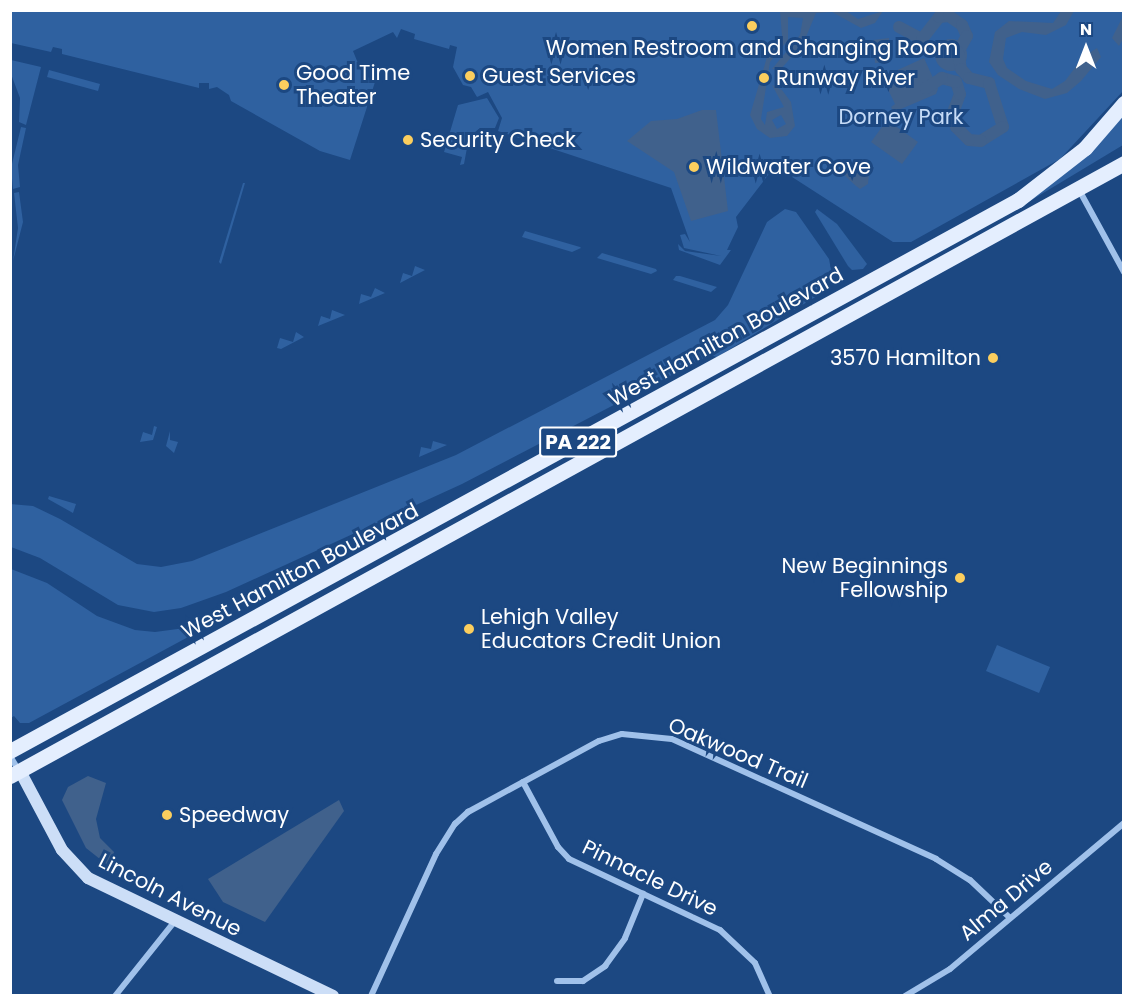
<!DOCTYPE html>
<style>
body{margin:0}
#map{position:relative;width:1134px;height:1006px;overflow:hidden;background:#1c4882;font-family:Poppins,sans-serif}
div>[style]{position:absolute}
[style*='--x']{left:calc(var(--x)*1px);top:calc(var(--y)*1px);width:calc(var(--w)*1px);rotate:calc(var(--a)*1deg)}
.green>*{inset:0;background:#2f61a0}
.water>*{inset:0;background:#40618c}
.round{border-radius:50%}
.canal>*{height:12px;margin:-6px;padding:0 6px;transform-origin:6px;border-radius:6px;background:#40618c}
.street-tunnel>*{height:6px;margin-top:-3px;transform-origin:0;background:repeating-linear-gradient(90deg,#3e6395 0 6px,transparent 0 9px)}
.street>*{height:6px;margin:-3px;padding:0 3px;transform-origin:3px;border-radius:3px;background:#a0c1ea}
.secondary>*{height:12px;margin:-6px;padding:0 6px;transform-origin:6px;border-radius:6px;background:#ccdef7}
.primary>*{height:15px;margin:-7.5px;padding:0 7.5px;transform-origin:7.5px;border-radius:7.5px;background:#e4eefe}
.dots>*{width:16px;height:16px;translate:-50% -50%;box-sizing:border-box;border:3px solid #1c4882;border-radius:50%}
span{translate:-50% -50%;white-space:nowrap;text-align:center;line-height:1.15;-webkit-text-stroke:6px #1c4882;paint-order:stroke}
.shield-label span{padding:2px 4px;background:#1c4882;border:2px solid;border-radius:4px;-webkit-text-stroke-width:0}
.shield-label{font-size:20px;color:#fff;font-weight:700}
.poi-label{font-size:21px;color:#fff}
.left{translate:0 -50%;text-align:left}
.right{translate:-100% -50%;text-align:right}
.park-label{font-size:21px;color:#c5dbf7}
.street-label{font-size:21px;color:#fff}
.frame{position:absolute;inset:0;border:12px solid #fff;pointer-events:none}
.north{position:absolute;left:1056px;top:18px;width:60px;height:60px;-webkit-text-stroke:4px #1c4882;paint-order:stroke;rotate:0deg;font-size:16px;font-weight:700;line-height:24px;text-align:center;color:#fff}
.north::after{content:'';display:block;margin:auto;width:21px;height:27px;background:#fff;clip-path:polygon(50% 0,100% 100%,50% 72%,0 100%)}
</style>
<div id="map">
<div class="green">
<div style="clip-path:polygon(11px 10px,1123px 10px,1124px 90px,1060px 159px,911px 242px,893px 242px,775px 166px,736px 217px,738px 227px,727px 250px,731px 250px,720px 265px,679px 250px,678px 244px,685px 251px,721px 256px,684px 248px,680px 235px,685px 234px,690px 242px,671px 188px,498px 131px,502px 118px,488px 92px,477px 97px,471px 87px,463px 85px,453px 67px,457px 47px,450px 45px,449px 49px,414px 39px,415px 34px,401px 29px,397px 38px,393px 32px,353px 51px,362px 73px,375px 82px,350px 160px,320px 151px,231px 101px,229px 95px,217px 87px,209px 89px,209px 83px,199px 83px,199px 88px,62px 54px,62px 49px,53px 47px,51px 52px,11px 43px)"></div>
<div style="clip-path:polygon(11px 60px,41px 67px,26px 125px,19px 122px,20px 98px,11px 74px)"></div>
<div style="clip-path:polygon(49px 70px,100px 84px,98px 91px,47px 77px)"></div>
<div style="clip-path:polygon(487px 98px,499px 118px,495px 128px,480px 128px,469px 137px,464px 164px,460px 165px,462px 157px,444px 152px,458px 105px)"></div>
<div style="clip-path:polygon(1123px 110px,1123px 145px,1025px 204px,1083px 158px)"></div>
<div style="clip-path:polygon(21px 127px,26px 128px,18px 165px,20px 187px,13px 189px,11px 168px)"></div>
<div style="clip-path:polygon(243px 183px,245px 183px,221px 264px,219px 262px)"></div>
<div style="clip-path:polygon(19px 192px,23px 222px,13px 261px,18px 228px,14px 193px)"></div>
<div style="clip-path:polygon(785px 209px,796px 212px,829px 259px,832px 275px,822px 293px,717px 357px,710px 355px,462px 484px,226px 592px,181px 608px,154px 612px,118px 605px,40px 558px,11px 547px,10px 504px,33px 506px,60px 519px,137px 564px,161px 567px,192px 561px,456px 455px,715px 320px,728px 305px,767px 222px)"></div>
<div style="clip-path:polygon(817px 209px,837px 224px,867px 264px,863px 269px,852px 270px,848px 266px,815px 212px)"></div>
<div style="clip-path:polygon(525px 231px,580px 247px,581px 248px,572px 252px,522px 237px)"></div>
<div style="clip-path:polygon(602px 253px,656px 269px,657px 271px,651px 274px,597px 258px)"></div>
<div style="clip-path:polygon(415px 266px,425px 270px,400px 283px,403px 273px,412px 276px)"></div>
<div style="clip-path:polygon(676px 276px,680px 276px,717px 287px,711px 292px,673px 280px)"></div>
<div style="clip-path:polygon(375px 288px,385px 293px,359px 304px,361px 294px,371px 297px)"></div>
<div style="clip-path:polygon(332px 310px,345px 315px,318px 326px,321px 316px,330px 319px)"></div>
<div style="clip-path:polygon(296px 332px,304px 337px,281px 349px,277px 348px,280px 338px,293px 342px)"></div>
<div style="clip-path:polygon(154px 426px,157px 427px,153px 440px,140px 442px,143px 432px,152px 435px)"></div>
<div style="clip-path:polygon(170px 431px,170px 440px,178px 442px,174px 453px,166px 446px)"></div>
<div style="clip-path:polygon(433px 441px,447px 445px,419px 457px,421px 447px,431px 449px)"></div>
<div style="clip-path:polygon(49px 496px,76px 504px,73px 513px,48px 499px)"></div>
<div style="clip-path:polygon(11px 569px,47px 583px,97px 616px,135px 630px,155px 632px,185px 628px,190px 636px,29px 723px,20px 723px,14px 716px,11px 718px)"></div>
<div style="clip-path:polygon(997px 645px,1050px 667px,1039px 693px,986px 671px)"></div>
</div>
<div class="water">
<div style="clip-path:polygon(evenodd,780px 11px,846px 11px,858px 19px,883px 11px,875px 23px,861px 28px,832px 12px,816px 13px,803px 44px,780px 70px,772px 69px,800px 35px,803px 18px,788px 17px,788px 40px,770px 62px,761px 119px,765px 125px,767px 112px,784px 107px,772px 85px,782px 90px,791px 102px,795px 126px,787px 136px,770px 138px,757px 129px,750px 115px,767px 57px,782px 36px,780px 11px,781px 115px,786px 124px,777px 129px,772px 120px,781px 115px)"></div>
<div style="clip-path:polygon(1061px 11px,1074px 11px,1066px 25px,1046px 35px,1022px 32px,1006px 38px,1003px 59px,1007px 68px,1026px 81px,1052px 89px,1065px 81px,1083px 57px,1097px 48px,1101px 57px,1081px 81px,1067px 93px,1045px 99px,1019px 89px,998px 75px,989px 62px,995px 32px,1009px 21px,1053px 23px)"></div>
<div style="clip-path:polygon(1123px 16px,1123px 39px,1119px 46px,1112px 38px)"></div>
<div style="clip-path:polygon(889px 38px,891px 61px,875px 63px,873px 40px)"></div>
<div class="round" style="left:935px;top:39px;width:32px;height:32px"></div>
<div style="clip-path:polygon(924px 58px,938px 89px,936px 94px,894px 112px,891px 107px,895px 104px,882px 77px)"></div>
<div style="clip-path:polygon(702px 110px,716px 110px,728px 211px,691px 221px,674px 172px,627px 141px,651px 121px,677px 119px)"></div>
<div style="clip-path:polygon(887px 120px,918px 142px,902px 164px,871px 142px)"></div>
<div style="clip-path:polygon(847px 165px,869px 174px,868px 184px,860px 189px,856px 186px,843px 174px)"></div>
<div style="clip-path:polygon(88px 776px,106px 783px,96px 819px,100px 838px,114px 852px,110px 867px,86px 848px,62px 800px,68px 787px)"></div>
<div style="clip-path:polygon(339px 800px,344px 811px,265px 922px,223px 902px,208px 879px)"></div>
</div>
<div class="canal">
<div style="--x:899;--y:27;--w:26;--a:28"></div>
<div style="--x:922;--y:39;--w:28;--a:-52"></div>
<div style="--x:939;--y:17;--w:10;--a:-6"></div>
<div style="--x:949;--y:16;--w:16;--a:35"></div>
<div style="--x:962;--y:25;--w:12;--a:66"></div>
<div style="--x:967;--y:36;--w:18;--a:119"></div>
<div style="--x:958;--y:52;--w:17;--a:80"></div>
<div style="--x:961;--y:69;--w:12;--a:48"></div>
<div style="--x:969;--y:78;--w:21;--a:14"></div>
<div style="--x:989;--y:83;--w:46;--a:72.3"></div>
<div style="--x:1003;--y:127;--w:26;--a:148"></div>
<div style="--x:981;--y:141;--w:12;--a:-175"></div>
<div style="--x:969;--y:140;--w:18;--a:-135"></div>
<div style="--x:956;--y:127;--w:13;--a:-108"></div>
<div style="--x:952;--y:115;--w:22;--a:-69"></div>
<div style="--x:960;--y:94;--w:13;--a:-108"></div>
<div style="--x:956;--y:82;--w:15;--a:-164"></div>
<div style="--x:942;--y:78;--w:19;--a:148"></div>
</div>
<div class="street-tunnel">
<div style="--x:709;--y:49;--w:7;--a:-56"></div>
</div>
<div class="street">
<div style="--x:1078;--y:188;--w:96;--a:61.3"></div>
<div style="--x:10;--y:756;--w:17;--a:59"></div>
<div style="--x:523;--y:782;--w:74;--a:61.7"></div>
<div style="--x:558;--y:847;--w:16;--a:47"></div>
<div style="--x:569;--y:859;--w:167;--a:25.2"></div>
<div style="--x:720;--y:930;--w:48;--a:43.3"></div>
<div style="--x:755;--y:963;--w:36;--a:66"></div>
<div style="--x:557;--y:981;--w:26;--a:0"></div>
<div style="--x:583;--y:981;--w:27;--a:-34"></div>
<div style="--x:605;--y:966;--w:34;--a:-54"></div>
<div style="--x:625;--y:938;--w:48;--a:-67.8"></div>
<div style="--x:115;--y:996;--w:95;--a:-51.4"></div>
<div style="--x:371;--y:996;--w:156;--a:-65.4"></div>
<div style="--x:436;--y:854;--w:36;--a:-58"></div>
<div style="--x:455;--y:824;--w:18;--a:-43"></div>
<div style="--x:468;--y:812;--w:149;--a:-28.5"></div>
<div style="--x:599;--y:741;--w:24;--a:-17"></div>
<div style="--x:622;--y:734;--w:50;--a:5.7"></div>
<div style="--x:672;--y:739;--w:290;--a:24.4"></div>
<div style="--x:936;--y:859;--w:40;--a:32"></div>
<div style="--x:970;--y:880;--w:55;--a:43.5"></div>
<div style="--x:905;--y:996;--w:52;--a:-31"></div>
<div style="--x:950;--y:969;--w:227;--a:-40"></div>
</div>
<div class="secondary">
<div style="--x:20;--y:771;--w:89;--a:62"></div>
<div style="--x:62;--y:850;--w:38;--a:47"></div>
<div style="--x:88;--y:878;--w:272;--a:25.7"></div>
</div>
<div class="primary">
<div style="--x:10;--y:751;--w:1149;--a:-28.66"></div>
<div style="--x:1018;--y:200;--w:85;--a:-37.8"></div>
<div style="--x:1085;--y:148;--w:60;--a:-49.1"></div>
<div style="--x:10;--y:776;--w:1272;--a:-28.82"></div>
</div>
<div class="dots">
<div style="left:752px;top:26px;background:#fbce5e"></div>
<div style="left:470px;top:76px;background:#fbce5e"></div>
<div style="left:764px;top:78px;background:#fbce5e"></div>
<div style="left:284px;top:85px;background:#fbce5e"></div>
<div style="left:408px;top:140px;background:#fbce5e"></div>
<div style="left:694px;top:167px;background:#fbce5e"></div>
<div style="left:993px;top:358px;background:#fbce5e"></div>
<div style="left:960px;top:578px;background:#fbce5e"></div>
<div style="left:469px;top:629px;background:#fbce5e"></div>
<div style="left:167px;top:815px;background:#fbce5e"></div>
</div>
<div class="shield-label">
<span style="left:578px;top:442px">PA 222</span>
</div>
<div class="poi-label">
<span style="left:752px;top:48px">Women Restroom and Changing Room</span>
<span class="left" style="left:296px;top:85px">Good Time<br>Theater</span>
<span class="left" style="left:482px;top:76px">Guest Services</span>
<span class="left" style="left:776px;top:78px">Runway River</span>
<span class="left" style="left:420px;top:140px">Security Check</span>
<span class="left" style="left:706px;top:167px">Wildwater Cove</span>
<span class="right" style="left:981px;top:358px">3570 Hamilton</span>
<span class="right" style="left:948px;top:578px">New Beginnings<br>Fellowship</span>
<span class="left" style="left:481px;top:629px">Lehigh Valley<br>Educators Credit Union</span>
<span class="left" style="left:179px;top:815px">Speedway</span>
</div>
<div class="park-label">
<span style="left:901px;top:117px">Dorney Park</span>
</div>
<div class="street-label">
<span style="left:726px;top:337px;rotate:-29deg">West Hamilton Boulevard</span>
<span style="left:300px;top:571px;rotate:-28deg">West Hamilton Boulevard</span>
<span style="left:738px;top:753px;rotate:23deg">Oakwood Trail</span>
<span style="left:650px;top:878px;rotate:26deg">Pinnacle Drive</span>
<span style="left:170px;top:895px;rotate:27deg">Lincoln Avenue</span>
<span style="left:1006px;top:900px;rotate:-40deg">Alma Drive</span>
</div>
<div class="frame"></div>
<div class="north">N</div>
</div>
